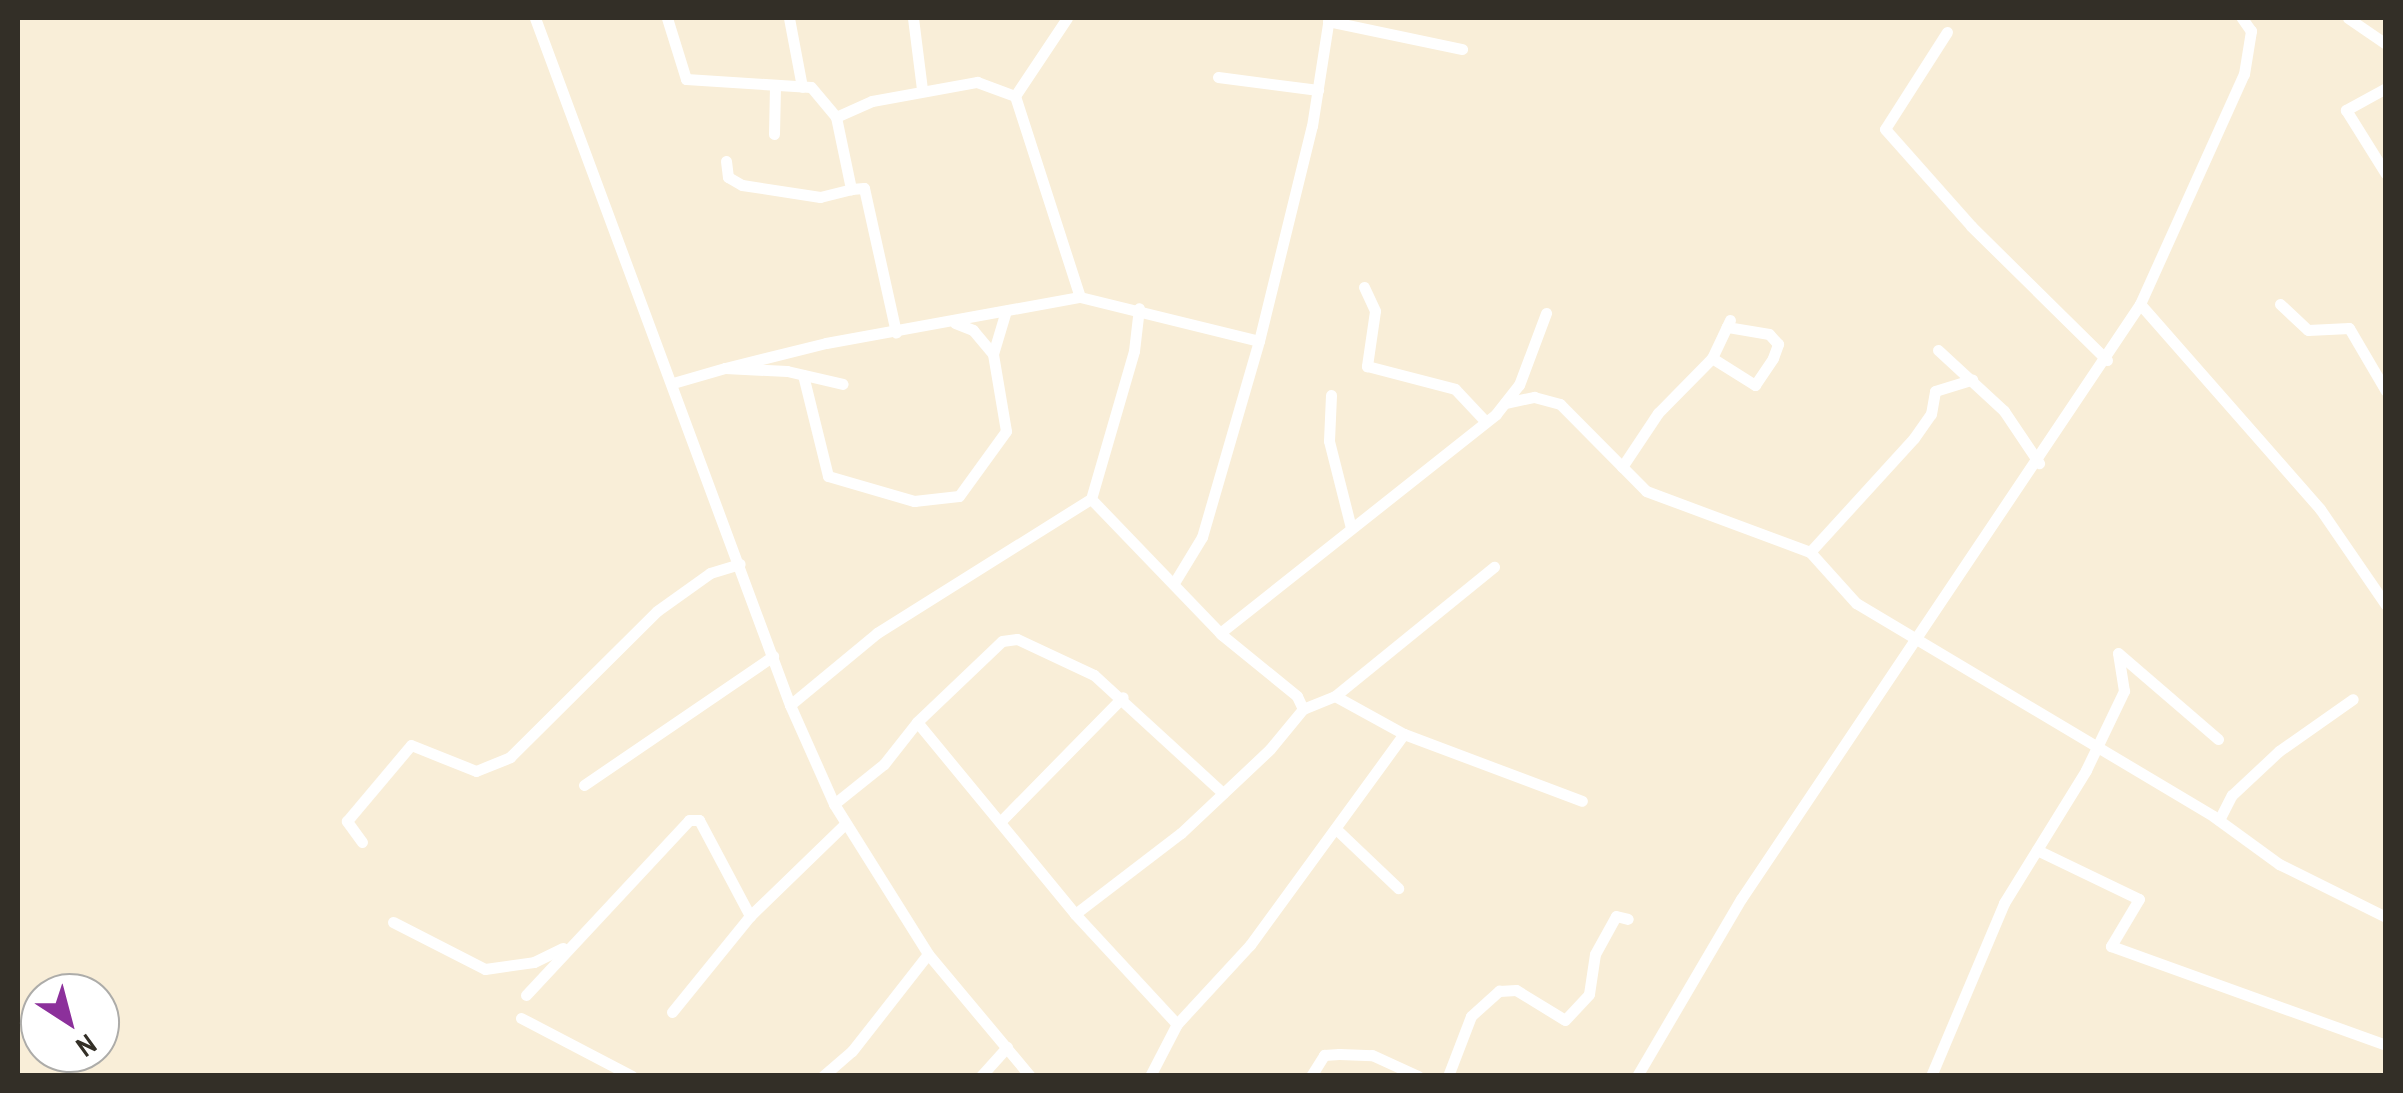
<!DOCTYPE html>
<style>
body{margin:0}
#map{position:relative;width:2403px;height:1093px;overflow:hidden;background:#f9eed8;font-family:"Archivo Narrow",sans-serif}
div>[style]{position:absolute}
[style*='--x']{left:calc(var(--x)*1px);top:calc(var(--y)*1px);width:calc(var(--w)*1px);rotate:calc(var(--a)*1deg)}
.minor>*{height:11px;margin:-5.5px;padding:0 5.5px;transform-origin:5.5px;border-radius:5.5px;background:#fff}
span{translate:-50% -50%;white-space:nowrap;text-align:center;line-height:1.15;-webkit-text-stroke:8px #fff;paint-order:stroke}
.frame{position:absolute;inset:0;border:20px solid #332f27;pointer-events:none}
.north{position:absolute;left:20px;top:973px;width:100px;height:100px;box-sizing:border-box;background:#fff;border:2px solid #adaca9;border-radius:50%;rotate:144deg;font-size:28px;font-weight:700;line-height:40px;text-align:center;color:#332f27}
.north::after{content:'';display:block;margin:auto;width:35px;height:45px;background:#8c309b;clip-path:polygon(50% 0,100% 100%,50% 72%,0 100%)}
</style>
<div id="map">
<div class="minor">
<div style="--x:535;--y:18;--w:733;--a:69.64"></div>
<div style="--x:790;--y:705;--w:108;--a:66"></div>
<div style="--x:834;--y:804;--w:177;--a:57.9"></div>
<div style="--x:928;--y:954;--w:159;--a:50.1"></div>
<div style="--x:667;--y:18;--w:64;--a:72.7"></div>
<div style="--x:686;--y:79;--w:125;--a:3.7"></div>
<div style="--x:811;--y:87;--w:39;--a:50"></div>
<div style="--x:836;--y:117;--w:39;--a:-24"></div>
<div style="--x:872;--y:101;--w:107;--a:-10.3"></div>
<div style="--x:977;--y:82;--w:40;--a:20.2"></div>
<div style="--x:789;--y:18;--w:70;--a:79.3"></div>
<div style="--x:913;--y:18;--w:72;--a:82.8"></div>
<div style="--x:1067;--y:18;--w:94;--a:123.7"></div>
<div style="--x:1015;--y:96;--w:211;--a:72.1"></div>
<div style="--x:2348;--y:18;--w:46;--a:34.4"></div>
<div style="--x:1328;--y:21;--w:137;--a:11.8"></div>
<div style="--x:1947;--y:32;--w:115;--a:122.6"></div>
<div style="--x:1885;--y:129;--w:130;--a:48.4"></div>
<div style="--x:1971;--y:226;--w:191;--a:44.6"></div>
<div style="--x:1218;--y:77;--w:101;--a:7.4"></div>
<div style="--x:2386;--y:88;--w:46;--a:151.2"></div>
<div style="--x:2346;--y:110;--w:75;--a:58"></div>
<div style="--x:836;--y:117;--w:74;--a:78.2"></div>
<div style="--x:851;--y:189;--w:13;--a:-4"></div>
<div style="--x:864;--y:188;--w:148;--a:77.5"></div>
<div style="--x:774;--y:134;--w:46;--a:-88.8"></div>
<div style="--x:726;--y:161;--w:16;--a:83"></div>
<div style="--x:728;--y:177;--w:16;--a:30"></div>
<div style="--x:742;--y:185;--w:79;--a:8.7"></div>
<div style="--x:820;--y:197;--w:32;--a:-14"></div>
<div style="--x:1364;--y:287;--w:26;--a:65"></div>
<div style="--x:1375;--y:311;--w:56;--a:98.3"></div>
<div style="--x:1367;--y:366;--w:91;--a:14.6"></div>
<div style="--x:1455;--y:389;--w:45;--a:46.8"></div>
<div style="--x:2140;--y:304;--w:252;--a:-65.7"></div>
<div style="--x:2244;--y:74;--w:44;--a:-80.8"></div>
<div style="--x:2251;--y:31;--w:16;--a:-125"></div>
<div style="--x:2280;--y:304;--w:38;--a:43"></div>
<div style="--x:2308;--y:330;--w:41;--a:-2.8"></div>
<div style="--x:2349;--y:328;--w:73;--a:59.6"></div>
<div style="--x:1938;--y:350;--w:90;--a:42.7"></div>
<div style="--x:2004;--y:411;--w:63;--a:56.1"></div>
<div style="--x:993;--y:354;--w:42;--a:-73.3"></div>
<div style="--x:1712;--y:358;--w:51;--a:32.1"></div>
<div style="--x:1755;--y:385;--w:32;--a:-56"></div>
<div style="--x:1773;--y:358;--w:15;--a:-70"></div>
<div style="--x:1778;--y:344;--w:13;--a:-132"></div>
<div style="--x:1769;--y:334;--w:43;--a:-170.5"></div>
<div style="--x:725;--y:368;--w:104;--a:-13.9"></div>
<div style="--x:826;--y:343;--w:258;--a:-10.3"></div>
<div style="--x:1080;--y:297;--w:184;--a:13.8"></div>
<div style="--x:803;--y:375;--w:104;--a:76.1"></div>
<div style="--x:828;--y:476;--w:90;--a:16.2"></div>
<div style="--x:914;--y:501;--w:45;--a:-6.3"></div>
<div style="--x:959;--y:496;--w:80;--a:-54.1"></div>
<div style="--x:1006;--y:431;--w:78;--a:-99.6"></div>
<div style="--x:993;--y:354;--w:31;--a:-130"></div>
<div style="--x:973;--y:330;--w:19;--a:-159"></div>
<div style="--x:673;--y:383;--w:54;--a:-16.1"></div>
<div style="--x:725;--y:368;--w:62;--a:2.8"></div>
<div style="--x:787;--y:371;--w:57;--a:13.1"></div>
<div style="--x:1331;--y:395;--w:46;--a:92.5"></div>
<div style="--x:1329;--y:441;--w:90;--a:75.8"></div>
<div style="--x:1505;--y:403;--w:30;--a:-12"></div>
<div style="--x:1534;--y:397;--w:27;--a:15"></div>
<div style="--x:1560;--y:404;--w:122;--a:45.3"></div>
<div style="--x:1646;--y:491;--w:175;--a:20.4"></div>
<div style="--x:1810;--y:552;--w:69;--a:48"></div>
<div style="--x:1856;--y:603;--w:416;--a:30.8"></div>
<div style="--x:2213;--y:816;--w:82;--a:36"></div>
<div style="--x:2279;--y:864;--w:119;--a:26.4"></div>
<div style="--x:1622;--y:467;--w:65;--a:-56.3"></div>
<div style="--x:1658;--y:413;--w:77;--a:-45.5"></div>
<div style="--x:1712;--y:358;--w:42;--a:-64.7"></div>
<div style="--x:1810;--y:552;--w:154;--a:-47.6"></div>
<div style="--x:1914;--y:438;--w:29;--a:-55"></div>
<div style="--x:1931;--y:414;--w:23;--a:-80"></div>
<div style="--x:1935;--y:391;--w:39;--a:-17"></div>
<div style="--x:1174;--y:583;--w:54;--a:-58.7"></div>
<div style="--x:1202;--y:537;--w:204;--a:-73.8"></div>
<div style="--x:1259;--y:341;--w:221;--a:-76.2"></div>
<div style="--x:1312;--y:126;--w:109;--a:-81.1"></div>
<div style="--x:1220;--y:633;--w:352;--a:-38.4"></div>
<div style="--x:1496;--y:414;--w:37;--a:-52"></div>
<div style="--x:1519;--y:385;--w:77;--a:-69.4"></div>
<div style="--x:1335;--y:696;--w:205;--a:-39.1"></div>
<div style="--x:790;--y:705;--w:113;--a:-39.6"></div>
<div style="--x:877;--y:633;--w:252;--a:-32.1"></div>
<div style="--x:1091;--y:499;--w:154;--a:-73.8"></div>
<div style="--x:1134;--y:351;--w:43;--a:-83.4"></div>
<div style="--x:917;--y:722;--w:117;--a:-43.6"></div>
<div style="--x:1002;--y:641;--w:15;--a:-8"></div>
<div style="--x:1017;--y:639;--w:85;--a:25.1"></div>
<div style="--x:1094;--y:675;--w:175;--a:42.5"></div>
<div style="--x:1404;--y:734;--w:190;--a:20.6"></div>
<div style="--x:584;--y:785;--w:229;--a:-34.3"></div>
<div style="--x:834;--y:804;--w:64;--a:-38.7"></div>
<div style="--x:884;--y:764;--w:53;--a:-51.8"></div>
<div style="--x:917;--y:722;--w:249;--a:50.5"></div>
<div style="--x:1075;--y:914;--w:133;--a:-37.4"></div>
<div style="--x:1181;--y:833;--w:122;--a:-43.3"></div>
<div style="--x:1270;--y:749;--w:52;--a:-50.5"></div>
<div style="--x:1303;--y:709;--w:14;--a:-115"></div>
<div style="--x:1297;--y:696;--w:97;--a:-140.9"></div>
<div style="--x:1222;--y:635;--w:189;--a:-133.9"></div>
<div style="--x:2219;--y:820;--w:28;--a:-63"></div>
<div style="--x:2232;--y:795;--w:64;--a:-43.1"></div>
<div style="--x:2279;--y:751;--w:90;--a:-35.1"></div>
<div style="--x:1000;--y:822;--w:175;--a:-45.5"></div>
<div style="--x:1336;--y:829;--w:86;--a:43.6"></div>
<div style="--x:362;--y:842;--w:26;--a:-126"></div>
<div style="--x:347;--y:821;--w:99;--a:-49.9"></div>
<div style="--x:411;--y:745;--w:70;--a:21.8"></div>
<div style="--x:476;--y:771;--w:37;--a:-22"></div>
<div style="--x:510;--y:757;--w:207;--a:-44.8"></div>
<div style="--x:657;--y:611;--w:65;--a:-35.6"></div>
<div style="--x:710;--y:573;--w:31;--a:-17"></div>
<div style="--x:2037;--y:850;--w:113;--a:25.7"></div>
<div style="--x:2139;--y:899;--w:55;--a:120.8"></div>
<div style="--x:2111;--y:946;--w:292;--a:19.8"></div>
<div style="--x:1075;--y:914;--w:150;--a:47.2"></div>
<div style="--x:1177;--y:1024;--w:108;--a:-47.3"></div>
<div style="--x:1250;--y:945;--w:261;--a:-53.9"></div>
<div style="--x:1404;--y:734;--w:79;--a:-151.2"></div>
<div style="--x:1335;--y:696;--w:35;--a:158"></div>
<div style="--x:393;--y:922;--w:103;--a:27.1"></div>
<div style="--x:485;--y:969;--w:49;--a:-8.1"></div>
<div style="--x:534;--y:962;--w:32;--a:-26"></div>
<div style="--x:526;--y:995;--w:239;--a:-47"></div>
<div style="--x:689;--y:820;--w:10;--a:0"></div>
<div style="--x:699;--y:820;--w:109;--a:62"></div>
<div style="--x:750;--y:916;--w:132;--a:-44.1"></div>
<div style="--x:672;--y:1012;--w:124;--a:-50.9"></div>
<div style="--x:521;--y:1018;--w:125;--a:27.6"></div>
<div style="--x:823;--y:1076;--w:38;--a:-41"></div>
<div style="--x:852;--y:1051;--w:123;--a:-51.9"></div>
<div style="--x:981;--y:1076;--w:39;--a:-48"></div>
<div style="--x:1150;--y:1076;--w:59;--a:-62.6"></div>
<div style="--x:1311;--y:1076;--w:25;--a:-58"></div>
<div style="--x:1324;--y:1055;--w:15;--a:-4"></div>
<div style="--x:1339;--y:1054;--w:33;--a:2"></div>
<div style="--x:1372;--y:1055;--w:51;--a:24.5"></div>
<div style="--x:1448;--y:1076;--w:64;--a:-69"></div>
<div style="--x:1471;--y:1016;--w:38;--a:-42"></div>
<div style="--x:1499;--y:991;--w:17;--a:-3"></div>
<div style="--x:1516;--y:990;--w:57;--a:31.5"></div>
<div style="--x:1565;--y:1020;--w:35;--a:-47"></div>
<div style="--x:1589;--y:994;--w:40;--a:-81.5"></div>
<div style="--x:1595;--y:954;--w:43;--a:-61.1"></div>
<div style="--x:1616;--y:916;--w:12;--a:14"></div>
<div style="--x:1637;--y:1076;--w:205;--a:-59.6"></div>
<div style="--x:1741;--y:899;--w:716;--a:-56.15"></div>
<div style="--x:2140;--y:304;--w:273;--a:48.7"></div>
<div style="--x:2320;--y:509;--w:116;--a:55.5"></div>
<div style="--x:1931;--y:1076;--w:188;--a:-67.1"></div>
<div style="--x:2004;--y:903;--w:156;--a:-58.3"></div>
<div style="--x:2086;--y:770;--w:88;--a:-64.3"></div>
<div style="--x:2124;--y:691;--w:38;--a:-99"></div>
<div style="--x:2118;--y:653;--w:132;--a:40.7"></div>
</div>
<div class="frame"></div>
<div class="north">N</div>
</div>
